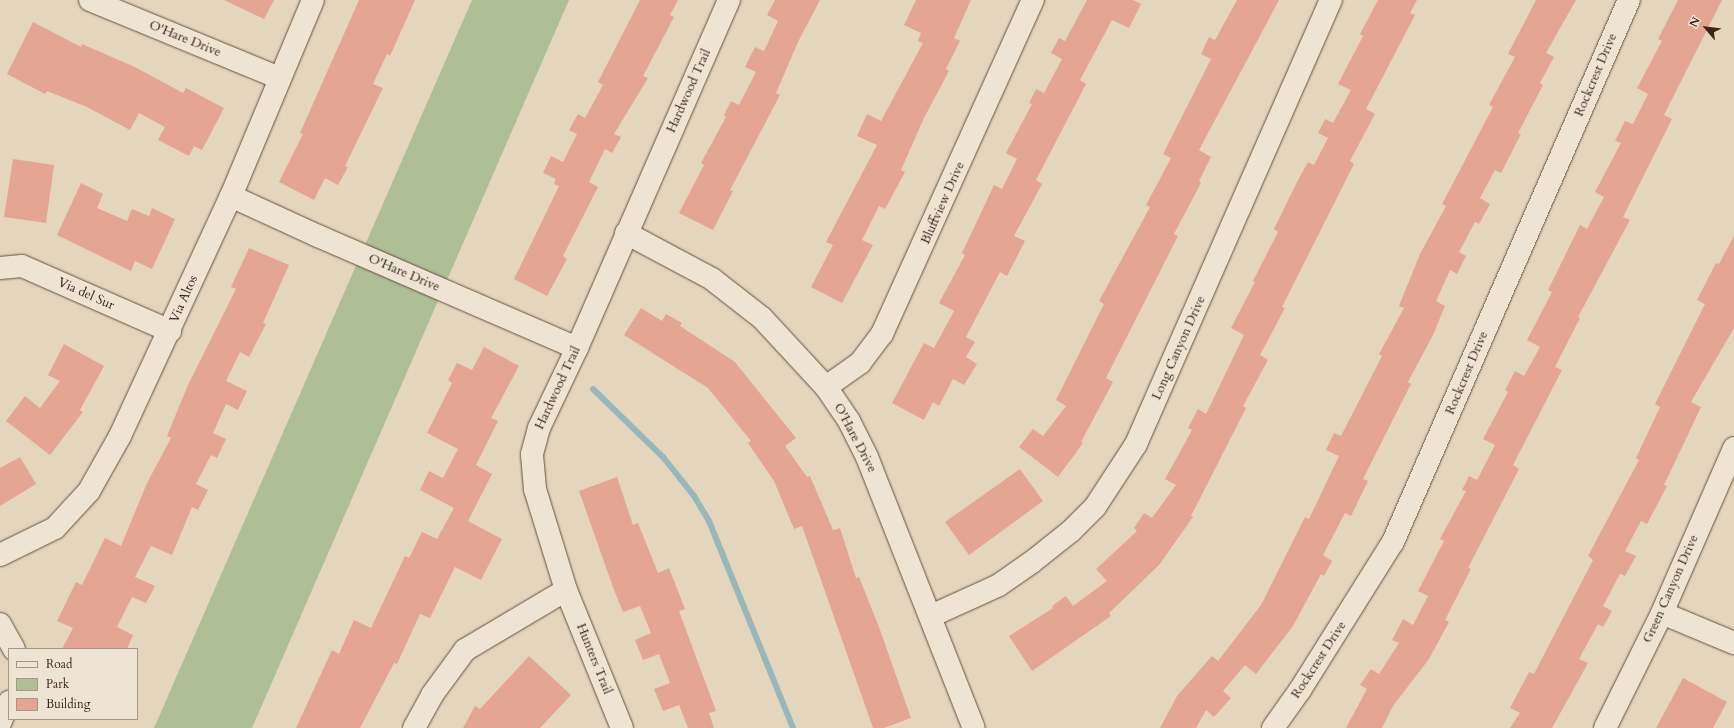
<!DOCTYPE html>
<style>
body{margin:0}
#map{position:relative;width:1734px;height:728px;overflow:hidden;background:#e4d6bc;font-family:Cardo,serif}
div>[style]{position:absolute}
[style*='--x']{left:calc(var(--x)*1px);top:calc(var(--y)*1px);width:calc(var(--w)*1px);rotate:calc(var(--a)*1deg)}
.green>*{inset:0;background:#aebf95}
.stream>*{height:6px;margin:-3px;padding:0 3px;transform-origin:3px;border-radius:3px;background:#98b7ba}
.building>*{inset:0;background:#e5a593}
.roads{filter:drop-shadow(0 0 1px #685040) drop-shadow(0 0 1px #685040)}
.street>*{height:22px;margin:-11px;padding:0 11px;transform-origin:11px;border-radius:11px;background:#ede4d3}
span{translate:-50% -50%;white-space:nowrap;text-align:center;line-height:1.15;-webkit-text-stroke:3.5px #ede4d3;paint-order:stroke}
.street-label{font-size:13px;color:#3e2416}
.legend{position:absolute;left:8px;top:648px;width:130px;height:72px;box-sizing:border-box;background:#ede4d3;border:1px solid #a79787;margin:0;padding:5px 7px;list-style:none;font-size:12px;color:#3e2416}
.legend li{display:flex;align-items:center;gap:8px;height:20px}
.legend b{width:20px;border:1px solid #a79787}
.north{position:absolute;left:1686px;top:8px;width:40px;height:40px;-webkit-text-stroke:3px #ede4d3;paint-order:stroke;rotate:298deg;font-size:11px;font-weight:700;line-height:16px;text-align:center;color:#3e2416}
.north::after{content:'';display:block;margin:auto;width:14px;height:18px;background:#3e2416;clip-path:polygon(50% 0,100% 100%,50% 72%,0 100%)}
</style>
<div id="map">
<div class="green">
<div style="clip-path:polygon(472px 0,569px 0,252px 728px,154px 728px)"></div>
</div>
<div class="stream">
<div style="--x:593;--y:389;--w:98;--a:44.2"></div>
<div style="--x:663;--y:457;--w:50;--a:51.5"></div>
<div style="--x:694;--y:496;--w:29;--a:59"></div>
<div style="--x:709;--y:521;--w:223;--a:67.9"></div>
</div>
<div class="building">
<div style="clip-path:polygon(224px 0,274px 0,264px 19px)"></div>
<div style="clip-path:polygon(359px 0,415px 0,390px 56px,387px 54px,373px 84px,383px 88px,345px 166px,348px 167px,338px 185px,325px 178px,314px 200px,279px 182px,303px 134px,300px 133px)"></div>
<div style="clip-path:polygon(640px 0,678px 0,670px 15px,674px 17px,643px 76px,648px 78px,614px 134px,621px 137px,612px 153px,605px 149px,589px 182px,598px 187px,563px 256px,567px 259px,547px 296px,514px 279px,559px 186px,554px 184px,556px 179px,543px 173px,551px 156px,563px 162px,577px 134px,569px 130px,578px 114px,585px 118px,603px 85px,598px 82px)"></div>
<div style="clip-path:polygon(775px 0,820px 0,798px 42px,776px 93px,780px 95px,730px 190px,733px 191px,713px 230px,679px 213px,704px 165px,701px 163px,726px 117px,724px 115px,731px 101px,739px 105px,756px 72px,745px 67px,755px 47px,764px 51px,778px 21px,767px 15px)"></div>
<div style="clip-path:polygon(916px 0,971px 0,954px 38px,960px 41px,946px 69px,949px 71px,924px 118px,901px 170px,905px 172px,885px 209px,879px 206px,862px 240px,873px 245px,842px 303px,811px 287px,833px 245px,826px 242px,877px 145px,857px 136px,867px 114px,881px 121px,923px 43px,918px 41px,921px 33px,904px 25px)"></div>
<div style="clip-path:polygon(1087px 0,1133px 0,1141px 4px,1129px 28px,1112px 20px,1080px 80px,1086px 84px,1036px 180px,1042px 184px,1014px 236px,1025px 241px,1007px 276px,1000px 272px,966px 337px,975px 342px,966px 357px,977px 364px,964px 385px,953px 379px,939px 406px,933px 402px,924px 420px,892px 403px,924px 343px,934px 348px,954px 311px,939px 303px,965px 255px,962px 253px,994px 185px,1002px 189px,1017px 159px,1006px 153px,1032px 104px,1029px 103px,1036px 89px,1044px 93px,1062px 59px,1051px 53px,1059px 38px,1065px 41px)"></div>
<div style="clip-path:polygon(1237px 0,1279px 0,1199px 150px,1211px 157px,1199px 181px,1201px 183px,1174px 234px,1178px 236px,1106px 378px,1113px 382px,1081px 442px,1083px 443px,1058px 477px,1019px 447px,1033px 429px,1043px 436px,1066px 406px,1056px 400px,1104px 304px,1099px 301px,1150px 207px,1146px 205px,1171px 158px,1163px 154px,1211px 59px,1201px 54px,1209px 37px,1215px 40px)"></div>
<div style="clip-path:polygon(1378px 0,1417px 0,1410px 13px,1415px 15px,1366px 109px,1375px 114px,1350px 161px,1354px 164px,1282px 307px,1285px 308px,1260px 355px,1268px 360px,1243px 406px,1246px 408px,1191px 516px,1193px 517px,1159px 565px,1109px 613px,1111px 616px,1032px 671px,1009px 636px,1053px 608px,1052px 606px,1066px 596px,1073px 606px,1107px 581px,1096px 569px,1137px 531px,1134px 528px,1144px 513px,1152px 518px,1176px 485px,1165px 479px,1192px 430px,1188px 428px,1198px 409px,1206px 414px,1244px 335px,1231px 328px,1255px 282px,1253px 281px,1278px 232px,1274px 229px,1297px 182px,1308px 162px,1314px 165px,1328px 138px,1318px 133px,1325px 119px,1333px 123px,1351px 90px,1338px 84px,1363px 36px,1360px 34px)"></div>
<div style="clip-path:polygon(1536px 0,1576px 0,1546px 53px,1554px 57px,1540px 83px,1543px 85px,1518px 133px,1521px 134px,1501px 173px,1495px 170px,1480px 198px,1490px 204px,1479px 224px,1475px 222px,1459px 252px,1466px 256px,1457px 274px,1450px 270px,1436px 301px,1445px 306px,1433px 335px,1408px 382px,1411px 384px,1363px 479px,1368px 481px,1351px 516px,1345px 513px,1323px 555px,1332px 561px,1324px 576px,1321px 574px,1293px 626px,1256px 674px,1245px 665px,1223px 691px,1231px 698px,1214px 717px,1206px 710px,1196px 728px,1160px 728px,1177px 696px,1212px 656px,1218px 661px,1261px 605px,1305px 517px,1309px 519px,1339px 456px,1326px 450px,1334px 433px,1341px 436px,1382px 356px,1379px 354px,1404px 308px,1399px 306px,1420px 254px,1446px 206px,1442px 204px,1493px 107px,1489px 105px,1515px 57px,1508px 54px)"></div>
<div style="clip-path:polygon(1678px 0,1722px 0,1664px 115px,1672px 119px,1623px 217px,1630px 220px,1578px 317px,1580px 318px,1555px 367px,1562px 370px,1513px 465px,1519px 469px,1468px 568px,1471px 569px,1445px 620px,1449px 622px,1429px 659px,1393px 706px,1382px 728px,1346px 728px,1367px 689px,1360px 685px,1371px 669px,1379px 674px,1399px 643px,1392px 640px,1403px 619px,1413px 625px,1428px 596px,1418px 591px,1444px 541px,1440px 539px,1466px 491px,1462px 490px,1469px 476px,1477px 480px,1495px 445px,1483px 439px,1508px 392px,1505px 390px,1515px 371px,1524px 376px,1540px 347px,1527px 340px,1552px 292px,1548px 290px,1580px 225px,1587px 229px,1604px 197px,1595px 192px,1621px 143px,1615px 141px,1625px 121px,1633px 124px,1648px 94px,1637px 88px,1662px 41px,1658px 39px)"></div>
<div style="clip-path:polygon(33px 22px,81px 47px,82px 44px,135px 67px,183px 93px,186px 88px,224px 108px,202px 150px,194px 146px,189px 156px,158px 140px,165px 127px,139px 113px,130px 130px,87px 107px,47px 91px,45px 94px,7px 74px)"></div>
<div style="clip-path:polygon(13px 159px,54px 165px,46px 223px,4px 217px)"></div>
<div style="clip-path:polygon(81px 183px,103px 194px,97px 208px,127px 221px,132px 209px,149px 216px,152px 208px,175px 219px,152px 269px,135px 261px,131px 271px,57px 235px)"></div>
<div style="clip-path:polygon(1734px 236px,1734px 328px,1691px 402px,1701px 407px,1664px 485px,1667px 486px,1647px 524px,1641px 521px,1625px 551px,1636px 556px,1625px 576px,1620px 574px,1603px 606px,1612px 611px,1603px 627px,1598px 624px,1579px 659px,1588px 663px,1552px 728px,1510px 728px,1520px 713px,1510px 708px,1529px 672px,1534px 674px,1593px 560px,1588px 556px,1639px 460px,1636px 458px,1660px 407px,1655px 404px,1705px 304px,1697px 300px,1716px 263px,1719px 264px)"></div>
<div style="clip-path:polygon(249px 248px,289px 265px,263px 323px,266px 324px,249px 357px,240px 352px,226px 381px,247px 391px,238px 410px,226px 404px,213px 433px,226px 439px,217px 458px,211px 455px,196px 484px,208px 490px,198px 510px,192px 507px,172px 555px,151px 546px,135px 577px,155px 586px,146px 603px,132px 597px,117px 627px,133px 635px,127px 649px,62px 649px,73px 628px,57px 621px,76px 582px,82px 585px,105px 538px,121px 546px,147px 483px,171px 438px,167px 436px,188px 385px,236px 289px,231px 287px)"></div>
<div style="clip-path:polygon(641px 308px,662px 321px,666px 314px,682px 323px,680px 326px,735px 362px,796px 438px,785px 446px,807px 477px,810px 476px,833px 530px,840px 528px,856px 578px,859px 577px,879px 627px,911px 718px,884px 728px,873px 728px,802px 526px,794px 529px,774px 481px,748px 443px,751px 441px,708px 388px,624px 335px)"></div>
<div style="clip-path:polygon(64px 344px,104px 366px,80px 410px,83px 412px,50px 455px,6px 421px,25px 396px,40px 408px,60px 381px,48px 375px)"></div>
<div style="clip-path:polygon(484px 347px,519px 366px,491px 418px,498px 421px,476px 465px,492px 474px,468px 521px,502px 539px,481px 580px,455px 567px,430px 618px,420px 614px,397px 664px,394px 663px,360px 728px,296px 728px,332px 650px,339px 654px,354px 620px,371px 628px,405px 556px,409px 558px,422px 532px,437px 539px,454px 508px,420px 490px,429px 471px,443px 478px,458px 449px,427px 433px,452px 383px,448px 380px,457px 363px,472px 370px)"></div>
<div style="clip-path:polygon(20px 457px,36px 484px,0 506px,0 468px)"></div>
<div style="clip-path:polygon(1020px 469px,1043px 501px,969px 555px,945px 522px)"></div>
<div style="clip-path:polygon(617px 477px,633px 525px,638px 523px,658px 573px,669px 568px,685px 609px,679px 611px,716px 711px,709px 713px,714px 728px,688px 728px,679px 705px,663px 711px,654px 689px,670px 683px,659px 654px,643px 660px,635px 640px,651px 633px,640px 606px,623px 612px,614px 590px,579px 491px)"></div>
<div style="clip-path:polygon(529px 656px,571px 695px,540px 728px,463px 728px,475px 706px,480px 709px)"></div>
<div style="clip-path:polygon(1683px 678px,1727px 702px,1713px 728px,1656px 728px)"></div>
</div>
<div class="roads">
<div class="street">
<div style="--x:90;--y:0;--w:204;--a:22.4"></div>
<div style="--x:231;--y:196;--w:96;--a:24.7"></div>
<div style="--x:318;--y:236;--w:282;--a:23.4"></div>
<div style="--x:626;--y:233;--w:98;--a:28.1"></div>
<div style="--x:712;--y:279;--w:63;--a:38"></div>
<div style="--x:762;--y:318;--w:94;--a:47.2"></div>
<div style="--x:826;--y:387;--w:41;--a:55.9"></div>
<div style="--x:849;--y:421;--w:40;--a:63.4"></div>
<div style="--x:867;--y:457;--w:291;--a:68.5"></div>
<div style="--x:0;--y:268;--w:22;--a:-5"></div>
<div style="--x:22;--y:266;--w:162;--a:23.7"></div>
<div style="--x:826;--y:387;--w:42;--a:-35.2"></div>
<div style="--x:860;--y:363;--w:36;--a:-53"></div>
<div style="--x:882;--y:334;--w:367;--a:-65.7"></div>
<div style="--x:0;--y:555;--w:61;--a:-26.1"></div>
<div style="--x:55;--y:528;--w:50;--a:-47.4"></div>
<div style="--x:89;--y:491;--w:63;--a:-60.6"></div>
<div style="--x:120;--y:436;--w:264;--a:-65.2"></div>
<div style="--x:231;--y:196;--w:212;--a:-67.3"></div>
<div style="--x:1662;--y:613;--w:78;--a:22.6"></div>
<div style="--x:931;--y:616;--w:75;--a:-24.5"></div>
<div style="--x:999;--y:585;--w:40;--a:-34.9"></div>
<div style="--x:1032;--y:562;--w:50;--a:-38.5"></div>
<div style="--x:1071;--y:531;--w:34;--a:-45"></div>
<div style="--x:1095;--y:507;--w:75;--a:-56.9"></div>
<div style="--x:1136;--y:444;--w:485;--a:-66.3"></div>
<div style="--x:0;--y:624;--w:29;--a:61"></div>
<div style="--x:0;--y:723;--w:23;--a:-67"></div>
<div style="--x:414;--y:728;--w:38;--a:-61"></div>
<div style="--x:432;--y:695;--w:56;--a:-53.7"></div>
<div style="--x:465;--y:650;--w:117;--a:-30.7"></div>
<div style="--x:622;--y:728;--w:149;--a:-112.1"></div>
<div style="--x:566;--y:590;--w:106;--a:-107.1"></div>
<div style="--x:535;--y:489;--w:35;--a:-95"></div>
<div style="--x:532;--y:454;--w:27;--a:-75"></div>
<div style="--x:539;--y:428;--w:89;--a:-64.6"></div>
<div style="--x:577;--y:348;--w:380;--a:-66.4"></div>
<div style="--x:1273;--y:728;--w:47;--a:-54.6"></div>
<div style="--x:1300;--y:690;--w:175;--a:-57.9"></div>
<div style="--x:1393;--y:542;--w:591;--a:-66.47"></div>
<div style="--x:1605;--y:728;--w:128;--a:-63.6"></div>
<div style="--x:1662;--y:613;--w:180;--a:-66.4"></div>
</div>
</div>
<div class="street-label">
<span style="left:185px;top:39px;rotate:22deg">O'Hare Drive</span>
<span style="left:1596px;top:75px;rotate:-67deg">Rockcrest Drive</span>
<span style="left:689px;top:91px;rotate:-66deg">Hardwood Trail</span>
<span style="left:943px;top:203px;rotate:-66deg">Bluffview Drive</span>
<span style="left:404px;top:273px;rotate:23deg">O'Hare Drive</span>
<span style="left:86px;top:294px;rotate:24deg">Via del Sur</span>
<span style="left:184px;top:299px;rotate:-66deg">Via Altos</span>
<span style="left:1179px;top:348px;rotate:-66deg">Long Canyon Drive</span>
<span style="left:1467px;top:373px;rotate:-67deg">Rockcrest Drive</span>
<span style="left:558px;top:388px;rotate:-65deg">Hardwood Trail</span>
<span style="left:855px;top:438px;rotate:62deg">O'Hare Drive</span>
<span style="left:1671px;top:589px;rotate:-66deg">Green Canyon Drive</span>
<span style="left:594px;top:659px;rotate:68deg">Hunters Trail</span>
<span style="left:1319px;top:660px;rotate:-57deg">Rockcrest Drive</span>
</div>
<ul class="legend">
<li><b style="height:5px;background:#ede4d3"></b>Road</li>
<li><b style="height:11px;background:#aebf95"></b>Park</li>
<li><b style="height:11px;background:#e5a593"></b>Building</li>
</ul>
<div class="north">N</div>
</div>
